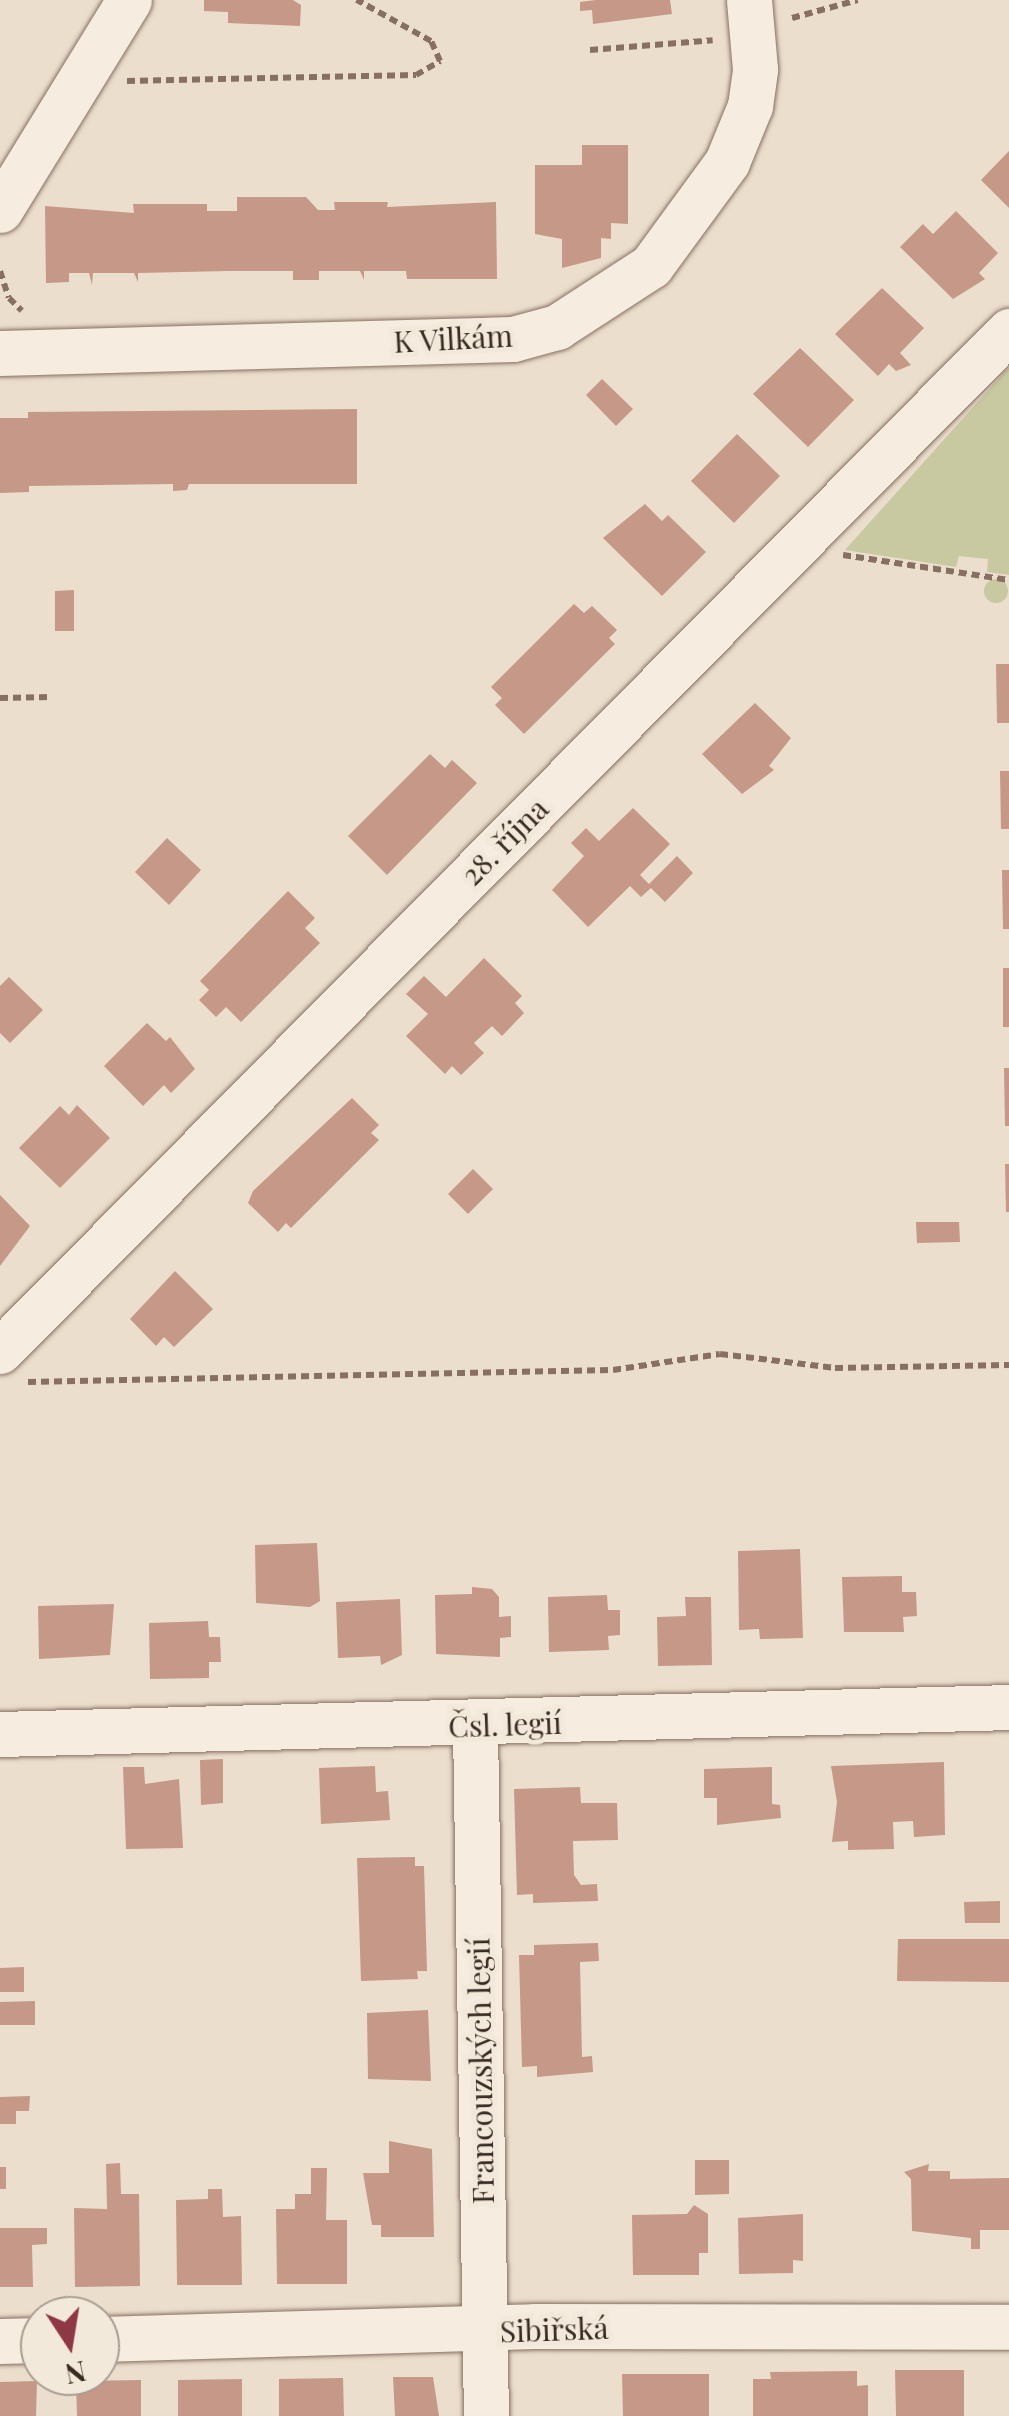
<!DOCTYPE html>
<meta charset="utf-8">
<style>
body{margin:0}
#map{position:relative;width:1009px;height:2416px;overflow:hidden;background:#ebdecd;font-family:"Playfair Display",serif}
div>[style]{position:absolute}
[style*='--x']{left:calc(var(--x)*1px);top:calc(var(--y)*1px);width:calc(var(--w)*1px);rotate:calc(var(--a)*1deg)}
.green>*{inset:0;background:#c8c8a1}
.round{border-radius:50%}
.building>*{inset:0;background:#c59887}
.path>*{height:6px;margin-top:-3px;transform-origin:0;background:repeating-linear-gradient(90deg,#877062 0 8px,transparent 0 13px)}
.roads{filter:drop-shadow(0 0 2px #877062) drop-shadow(0 0 2px #877062)}
.minor>*{height:45px;margin:-22.5px;padding:0 22.5px;transform-origin:22.5px;border-radius:22.5px;background:#f6ecdf}
span{translate:-50% -50%;white-space:nowrap;text-align:center;line-height:1.15;-webkit-text-stroke:10px #f3e9db;paint-order:stroke}
.street-label{font-size:30px;color:#392b23}
.north{position:absolute;left:20px;top:2296px;width:100px;height:100px;box-sizing:border-box;background:#f3e9db;border:2px solid #a99d91;border-radius:50%;rotate:168deg;font-size:28px;font-weight:700;line-height:40px;text-align:center;color:#392b23}
.north::after{content:'';display:block;margin:auto;width:35px;height:45px;background:#8f3845;clip-path:polygon(50% 0,100% 100%,50% 72%,0 100%)}
</style>
<div id="map">
<div class="green">
<div style="clip-path:polygon(1009px 367px,1009px 575px,987px 572px,988px 559px,959px 556px,956px 567px,845px 550px)"></div>
<div class="round" style="left:984px;top:579px;width:24px;height:24px"></div>
</div>
<div class="building">
<div style="clip-path:polygon(204px 0,293px 0,301px 5px,300px 26px,228px 23px,228px 12px,204px 11px)"></div>
<div style="clip-path:polygon(596px 0,670px 0,672px 14px,593px 24px,592px 10px,580px 11px,580px 2px)"></div>
<div style="clip-path:polygon(582px 145px,628px 145px,628px 224px,611px 223px,611px 239px,601px 238px,601px 258px,562px 268px,562px 239px,535px 234px,535px 165px,582px 165px)"></div>
<div style="clip-path:polygon(1009px 151px,1009px 208px,981px 180px)"></div>
<div style="clip-path:polygon(237px 197px,306px 197px,318px 210px,335px 210px,334px 202px,388px 202px,387px 207px,496px 202px,497px 279px,407px 279px,406px 271px,364px 271px,364px 280px,360px 271px,319px 271px,319px 280px,293px 280px,293px 271px,228px 271px,138px 273px,138px 282px,134px 273px,93px 273px,92px 285px,89px 273px,69px 273px,69px 282px,46px 283px,45px 206px,134px 213px,133px 204px,207px 204px,207px 211px,237px 211px)"></div>
<div style="clip-path:polygon(956px 211px,998px 253px,979px 273px,985px 279px,953px 299px,900px 247px,923px 224px,933px 234px)"></div>
<div style="clip-path:polygon(882px 288px,924px 328px,900px 353px,911px 365px,896px 371px,889px 364px,878px 376px,835px 334px)"></div>
<div style="clip-path:polygon(800px 348px,854px 400px,808px 447px,753px 394px)"></div>
<div style="clip-path:polygon(602px 379px,633px 409px,616px 426px,586px 395px)"></div>
<div style="clip-path:polygon(357px 409px,357px 484px,189px 484px,187px 490px,173px 491px,173px 484px,29px 486px,29px 492px,0 493px,0 418px,28px 418px,28px 412px)"></div>
<div style="clip-path:polygon(737px 434px,780px 476px,734px 523px,691px 481px)"></div>
<div style="clip-path:polygon(645px 504px,662px 521px,668px 515px,706px 552px,662px 596px,603px 538px)"></div>
<div style="clip-path:polygon(74px 590px,74px 631px,55px 631px,55px 591px)"></div>
<div style="clip-path:polygon(574px 604px,584px 613px,592px 606px,617px 630px,609px 638px,615px 644px,524px 734px,495px 705px,502px 698px,491px 687px)"></div>
<div style="clip-path:polygon(996px 664px,1009px 664px,1009px 723px,997px 723px)"></div>
<div style="clip-path:polygon(755px 703px,791px 738px,769px 766px,774px 770px,742px 794px,702px 754px)"></div>
<div style="clip-path:polygon(430px 754px,445px 768px,452px 760px,477px 783px,387px 875px,348px 836px)"></div>
<div style="clip-path:polygon(1000px 771px,1009px 771px,1009px 829px,1001px 829px)"></div>
<div style="clip-path:polygon(633px 808px,670px 844px,640px 875px,649px 884px,677px 856px,693px 873px,665px 902px,651px 888px,641px 897px,630px 886px,588px 927px,552px 890px,584px 856px,571px 843px,586px 828px,599px 841px)"></div>
<div style="clip-path:polygon(167px 838px,201px 870px,169px 905px,135px 872px)"></div>
<div style="clip-path:polygon(1002px 870px,1009px 870px,1009px 929px,1003px 929px)"></div>
<div style="clip-path:polygon(288px 891px,315px 918px,305px 928px,320px 943px,241px 1022px,226px 1007px,216px 1017px,199px 1000px,209px 990px,200px 981px)"></div>
<div style="clip-path:polygon(484px 958px,522px 996px,515px 1003px,524px 1013px,502px 1036px,492px 1026px,474px 1043px,484px 1053px,461px 1075px,452px 1066px,445px 1074px,406px 1036px,428px 1014px,406px 994px,424px 976px,446px 997px)"></div>
<div style="clip-path:polygon(1003px 968px,1009px 968px,1009px 1027px,1003px 1027px)"></div>
<div style="clip-path:polygon(9px 977px,43px 1010px,10px 1043px,0 1033px,0 986px)"></div>
<div style="clip-path:polygon(147px 1023px,166px 1041px,170px 1037px,195px 1069px,171px 1093px,164px 1085px,143px 1106px,104px 1066px)"></div>
<div style="clip-path:polygon(1004px 1068px,1009px 1068px,1009px 1126px,1005px 1126px)"></div>
<div style="clip-path:polygon(352px 1098px,379px 1125px,371px 1133px,379px 1140px,291px 1228px,286px 1223px,278px 1232px,248px 1203px,253px 1191px)"></div>
<div style="clip-path:polygon(77px 1105px,110px 1138px,60px 1188px,19px 1148px,60px 1106px,69px 1115px)"></div>
<div style="clip-path:polygon(1005px 1164px,1009px 1164px,1009px 1212px,1006px 1212px)"></div>
<div style="clip-path:polygon(473px 1169px,493px 1189px,468px 1214px,448px 1194px)"></div>
<div style="clip-path:polygon(0 1195px,30px 1226px,0 1266px)"></div>
<div style="clip-path:polygon(916px 1222px,959px 1222px,960px 1242px,917px 1243px)"></div>
<div style="clip-path:polygon(175px 1271px,213px 1309px,174px 1347px,164px 1337px,156px 1346px,130px 1319px)"></div>
<div style="clip-path:polygon(317px 1543px,320px 1601px,310px 1607px,256px 1603px,255px 1545px)"></div>
<div style="clip-path:polygon(800px 1549px,803px 1638px,760px 1639px,759px 1629px,739px 1630px,738px 1551px)"></div>
<div style="clip-path:polygon(902px 1576px,902px 1592px,916px 1592px,917px 1616px,903px 1617px,904px 1632px,844px 1632px,842px 1577px)"></div>
<div style="clip-path:polygon(472px 1587px,492px 1589px,499px 1597px,499px 1617px,511px 1616px,511px 1637px,500px 1638px,500px 1657px,436px 1654px,435px 1595px,472px 1594px)"></div>
<div style="clip-path:polygon(607px 1595px,608px 1610px,620px 1610px,620px 1635px,608px 1636px,609px 1650px,549px 1652px,548px 1597px)"></div>
<div style="clip-path:polygon(685px 1597px,711px 1597px,712px 1665px,658px 1666px,657px 1617px,686px 1616px)"></div>
<div style="clip-path:polygon(400px 1599px,402px 1655px,381px 1665px,380px 1656px,338px 1658px,336px 1602px)"></div>
<div style="clip-path:polygon(114px 1604px,110px 1655px,39px 1659px,38px 1606px)"></div>
<div style="clip-path:polygon(208px 1621px,209px 1637px,220px 1637px,221px 1662px,209px 1662px,209px 1678px,150px 1679px,149px 1623px)"></div>
<div style="clip-path:polygon(223px 1759px,223px 1803px,201px 1805px,200px 1760px)"></div>
<div style="clip-path:polygon(944px 1762px,945px 1835px,914px 1837px,913px 1821px,893px 1822px,894px 1849px,848px 1850px,848px 1841px,832px 1842px,837px 1802px,831px 1766px)"></div>
<div style="clip-path:polygon(375px 1766px,376px 1792px,388px 1791px,390px 1820px,321px 1824px,319px 1768px)"></div>
<div style="clip-path:polygon(123px 1767px,144px 1767px,145px 1784px,179px 1779px,183px 1848px,126px 1849px)"></div>
<div style="clip-path:polygon(772px 1767px,772px 1804px,780px 1805px,781px 1818px,717px 1825px,717px 1798px,704px 1798px,704px 1769px)"></div>
<div style="clip-path:polygon(580px 1787px,581px 1803px,617px 1803px,618px 1840px,573px 1841px,574px 1875px,581px 1885px,597px 1884px,598px 1901px,533px 1903px,533px 1894px,517px 1895px,514px 1789px)"></div>
<div style="clip-path:polygon(415px 1857px,415px 1866px,424px 1866px,427px 1971px,417px 1971px,418px 1979px,361px 1981px,357px 1858px)"></div>
<div style="clip-path:polygon(1000px 1901px,1000px 1923px,965px 1923px,964px 1902px)"></div>
<div style="clip-path:polygon(898px 1939px,1009px 1939px,1009px 1982px,897px 1981px)"></div>
<div style="clip-path:polygon(598px 1943px,599px 1961px,580px 1962px,582px 2057px,592px 2056px,593px 2072px,537px 2077px,537px 2066px,522px 2067px,519px 1955px,534px 1955px,534px 1945px)"></div>
<div style="clip-path:polygon(24px 1967px,24px 1992px,0 1992px,0 1968px)"></div>
<div style="clip-path:polygon(35px 2001px,35px 2025px,0 2025px,0 2002px)"></div>
<div style="clip-path:polygon(428px 2010px,431px 2081px,368px 2079px,367px 2013px)"></div>
<div style="clip-path:polygon(30px 2096px,29px 2111px,16px 2111px,16px 2124px,0 2124px,0 2097px)"></div>
<div style="clip-path:polygon(389px 2141px,432px 2149px,434px 2237px,381px 2237px,381px 2225px,372px 2225px,363px 2173px,389px 2173px)"></div>
<div style="clip-path:polygon(695px 2160px,729px 2160px,729px 2194px,695px 2195px)"></div>
<div style="clip-path:polygon(120px 2163px,121px 2194px,139px 2194px,140px 2286px,75px 2287px,74px 2208px,107px 2209px,106px 2164px)"></div>
<div style="clip-path:polygon(929px 2164px,928px 2171px,950px 2171px,950px 2179px,1009px 2178px,1009px 2230px,980px 2230px,980px 2249px,971px 2249px,971px 2238px,912px 2231px,911px 2179px,904px 2172px)"></div>
<div style="clip-path:polygon(0 2167px,6px 2167px,6px 2189px,0 2189px)"></div>
<div style="clip-path:polygon(311px 2168px,327px 2168px,326px 2220px,347px 2220px,347px 2284px,277px 2284px,276px 2209px,295px 2209px,295px 2194px,311px 2194px)"></div>
<div style="clip-path:polygon(208px 2189px,222px 2189px,223px 2217px,241px 2216px,242px 2285px,177px 2285px,176px 2200px,208px 2199px)"></div>
<div style="clip-path:polygon(694px 2205px,708px 2214px,708px 2253px,699px 2253px,699px 2275px,633px 2275px,632px 2215px,687px 2214px)"></div>
<div style="clip-path:polygon(803px 2214px,803px 2261px,793px 2260px,793px 2273px,739px 2274px,738px 2218px)"></div>
<div style="clip-path:polygon(0 2228px,47px 2228px,47px 2244px,32px 2245px,33px 2287px,0 2287px)"></div>
<div style="clip-path:polygon(895px 2370px,964px 2370px,964px 2416px,896px 2416px)"></div>
<div style="clip-path:polygon(857px 2371px,857px 2386px,868px 2385px,868px 2416px,753px 2416px,753px 2379px,771px 2379px,770px 2372px)"></div>
<div style="clip-path:polygon(622px 2374px,709px 2374px,709px 2416px,623px 2416px)"></div>
<div style="clip-path:polygon(393px 2377px,433px 2377px,439px 2416px,395px 2416px)"></div>
<div style="clip-path:polygon(343px 2378px,344px 2416px,279px 2416px,279px 2379px)"></div>
<div style="clip-path:polygon(242px 2379px,242px 2416px,178px 2416px,178px 2380px)"></div>
<div style="clip-path:polygon(141px 2380px,141px 2416px,77px 2416px,76px 2381px)"></div>
<div style="clip-path:polygon(37px 2381px,36px 2416px,0 2416px,0 2382px)"></div>
</div>
<div class="path">
<div style="--x:792;--y:18;--w:68;--a:-15.3"></div>
<div style="--x:590;--y:50;--w:123;--a:-4.6"></div>
<div style="--x:127;--y:81;--w:289;--a:-1.2"></div>
<div style="--x:416;--y:75;--w:28;--a:-30"></div>
<div style="--x:440;--y:61;--w:22;--a:-114"></div>
<div style="--x:431;--y:41;--w:85;--a:-151"></div>
<div style="--x:0;--y:271;--w:28;--a:72"></div>
<div style="--x:9;--y:298;--w:18;--a:45"></div>
<div style="--x:843;--y:555;--w:168;--a:8.6"></div>
<div style="--x:0;--y:698;--w:51;--a:-1.1"></div>
<div style="--x:28;--y:1382;--w:585;--a:-1.18"></div>
<div style="--x:613;--y:1370;--w:108;--a:-8.5"></div>
<div style="--x:720;--y:1354;--w:116;--a:6.9"></div>
<div style="--x:835;--y:1368;--w:174;--a:-1"></div>
</div>
<div class="roads">
<div class="minor">
<div style="--x:0;--y:210;--w:246;--a:-58.4"></div>
<div style="--x:0;--y:353;--w:513;--a:-1.56"></div>
<div style="--x:513;--y:339;--w:46;--a:-15.3"></div>
<div style="--x:557;--y:327;--w:112;--a:-33"></div>
<div style="--x:651;--y:266;--w:129;--a:-53.8"></div>
<div style="--x:727;--y:162;--w:61;--a:-67.7"></div>
<div style="--x:750;--y:106;--w:37;--a:-82"></div>
<div style="--x:755;--y:69;--w:69;--a:-95"></div>
<div style="--x:0;--y:1351;--w:1435;--a:-45.31"></div>
<div style="--x:475;--y:1726;--w:690;--a:89.09"></div>
<div style="--x:0;--y:1734;--w:1009;--a:-1.53"></div>
<div style="--x:100;--y:2339;--w:434;--a:-1.7"></div>
<div style="--x:534;--y:2326;--w:475;--a:0.1"></div>
<div style="--x:0;--y:2341;--w:40;--a:-1.4"></div>
</div>
</div>
<div class="street-label">
<span style="left:453px;top:338px;rotate:-3deg">K Vilkám</span>
<span style="left:504px;top:841px;rotate:-45deg">28. října</span>
<span style="left:505px;top:1724px;rotate:-2deg">Čsl. legií</span>
<span style="left:480px;top:2071px;rotate:-91deg">Francouzských legií</span>
<span style="left:554px;top:2329px;rotate:-2deg">Sibiřská</span>
</div>
<div class="north">N</div>
</div>
